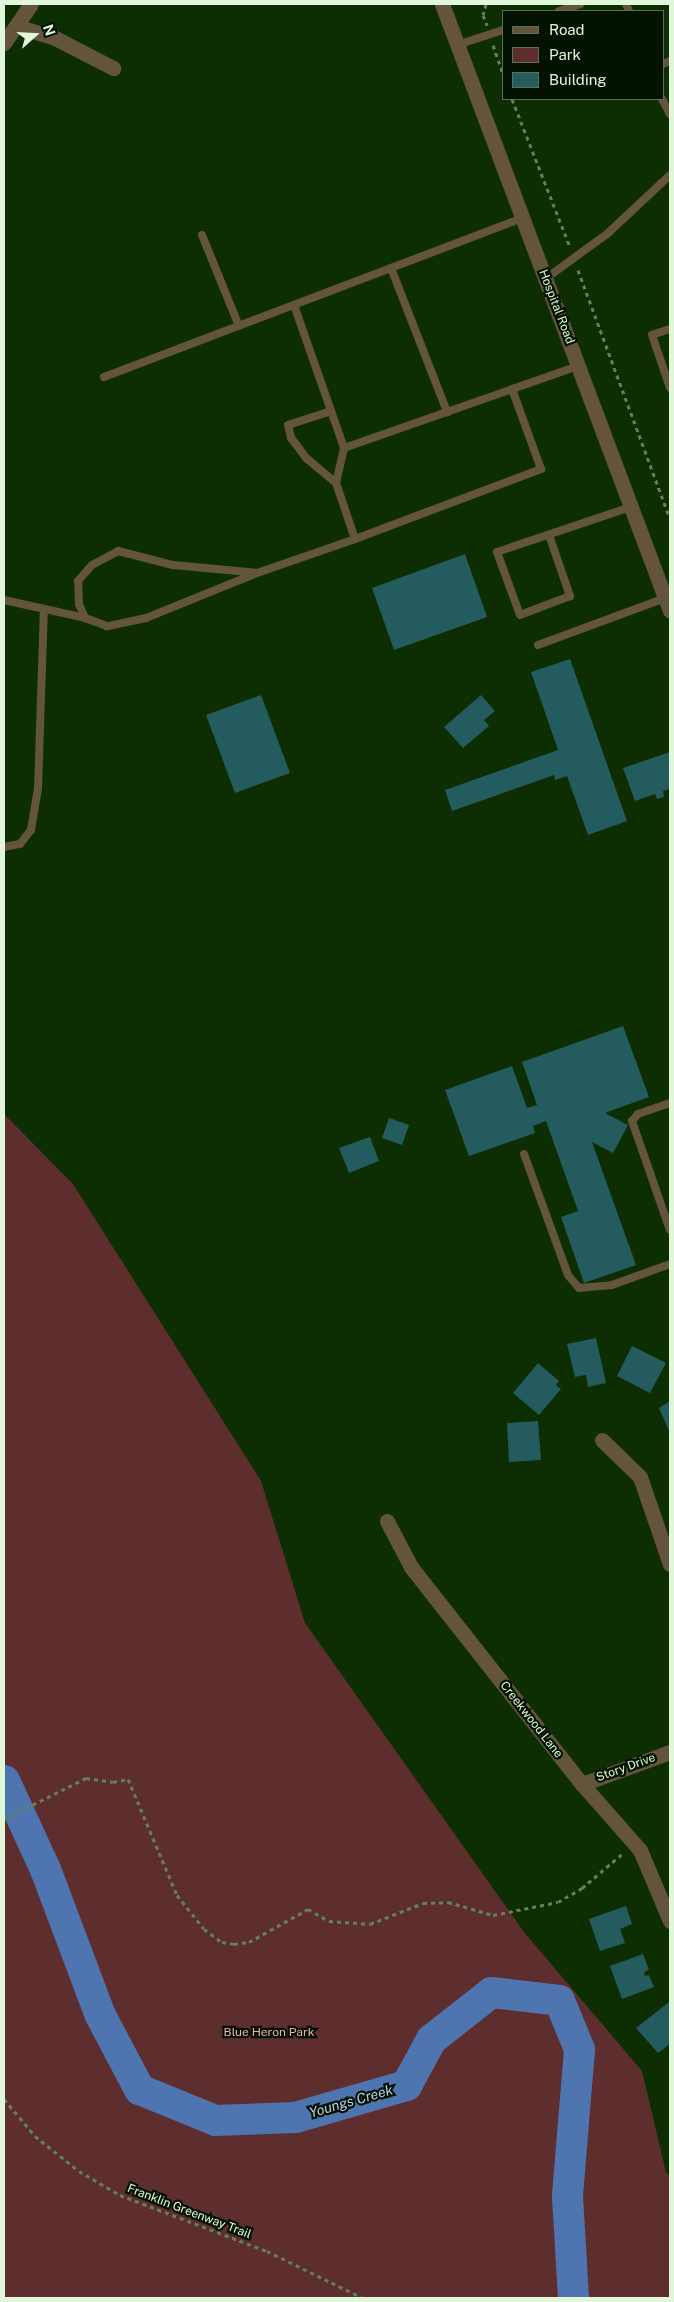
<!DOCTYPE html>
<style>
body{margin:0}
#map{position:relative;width:674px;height:2302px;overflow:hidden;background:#0d2d03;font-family:"Public Sans",sans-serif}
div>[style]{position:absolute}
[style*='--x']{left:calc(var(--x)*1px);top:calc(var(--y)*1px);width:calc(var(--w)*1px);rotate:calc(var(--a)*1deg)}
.green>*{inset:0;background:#5e2e2f}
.river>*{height:31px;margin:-15.5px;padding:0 15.5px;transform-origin:15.5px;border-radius:15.5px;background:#4f75b1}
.building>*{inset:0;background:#245b5e}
.path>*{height:3px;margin-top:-1.5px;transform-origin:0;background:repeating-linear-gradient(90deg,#63805a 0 4px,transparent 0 8px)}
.service>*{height:8px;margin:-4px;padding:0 4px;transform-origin:4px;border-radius:4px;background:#64543b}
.minor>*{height:15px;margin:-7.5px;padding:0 7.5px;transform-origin:7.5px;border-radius:7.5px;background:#64543b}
span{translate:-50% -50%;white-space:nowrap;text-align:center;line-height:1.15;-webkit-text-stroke:4.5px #031201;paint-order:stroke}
.street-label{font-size:12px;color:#e0f8d9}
.park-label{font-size:12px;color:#f3afaf}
.water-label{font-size:14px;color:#bad0f2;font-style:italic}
.frame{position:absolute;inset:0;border:5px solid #e0f8d9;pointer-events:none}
.legend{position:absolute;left:502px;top:10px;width:162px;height:90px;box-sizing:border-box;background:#031201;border:1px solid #5b6e57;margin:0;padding:6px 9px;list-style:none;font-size:15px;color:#e0f8d9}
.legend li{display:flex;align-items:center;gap:10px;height:25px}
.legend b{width:25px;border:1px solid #5b6e57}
.north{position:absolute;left:10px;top:10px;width:50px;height:50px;-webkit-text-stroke:4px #031201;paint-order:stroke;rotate:71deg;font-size:14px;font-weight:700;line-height:20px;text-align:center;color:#e0f8d9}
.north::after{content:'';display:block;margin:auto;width:18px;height:22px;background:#e0f8d9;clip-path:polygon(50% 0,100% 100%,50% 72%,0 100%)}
</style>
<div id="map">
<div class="green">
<div style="clip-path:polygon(4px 1114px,73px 1184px,261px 1481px,305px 1623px,524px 1932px,642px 2071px,666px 2172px,670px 2177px,670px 2298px,4px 2298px)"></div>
</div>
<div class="river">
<div style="--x:4;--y:1780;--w:98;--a:65.3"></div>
<div style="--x:45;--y:1869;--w:156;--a:69.4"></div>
<div style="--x:100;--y:2015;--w:84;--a:62.2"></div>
<div style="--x:139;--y:2089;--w:82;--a:22.2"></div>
<div style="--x:215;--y:2120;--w:80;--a:-2.1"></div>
<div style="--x:295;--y:2117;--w:116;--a:-16.1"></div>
<div style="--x:406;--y:2085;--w:52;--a:-61.5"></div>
<div style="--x:431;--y:2039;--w:76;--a:-38.1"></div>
<div style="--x:491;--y:1992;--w:68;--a:6.7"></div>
<div style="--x:559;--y:2000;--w:53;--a:67.8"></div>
<div style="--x:579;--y:2049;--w:147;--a:94.7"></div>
<div style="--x:567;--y:2196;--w:102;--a:86.6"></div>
</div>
<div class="building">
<div style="clip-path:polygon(465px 554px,487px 617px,394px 650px,372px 588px)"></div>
<div style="clip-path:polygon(570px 659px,627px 821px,588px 835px,567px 776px,555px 780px,554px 775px,452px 811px,445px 790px,558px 750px,531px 672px)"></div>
<div style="clip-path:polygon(261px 695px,290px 773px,235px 793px,206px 715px)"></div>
<div style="clip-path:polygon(481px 695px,495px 711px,484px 720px,489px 726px,463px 748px,444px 727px)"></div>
<div style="clip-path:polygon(670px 752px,670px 789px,663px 791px,664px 797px,657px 799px,655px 794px,635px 801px,623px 768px)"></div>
<div style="clip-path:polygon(623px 1026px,649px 1097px,605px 1113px,628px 1125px,613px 1153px,592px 1142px,636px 1265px,584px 1283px,561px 1217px,578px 1211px,546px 1121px,533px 1126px,535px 1133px,469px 1156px,445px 1090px,512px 1066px,527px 1108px,537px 1105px,522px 1062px)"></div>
<div style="clip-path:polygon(389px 1118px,409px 1125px,402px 1145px,382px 1138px)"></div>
<div style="clip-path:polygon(370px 1137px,379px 1161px,349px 1173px,339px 1148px)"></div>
<div style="clip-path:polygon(596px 1338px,606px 1383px,588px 1387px,586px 1375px,575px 1377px,567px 1344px)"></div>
<div style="clip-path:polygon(632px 1346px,666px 1363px,650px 1393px,617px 1376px)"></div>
<div style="clip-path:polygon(538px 1363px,559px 1381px,556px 1385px,561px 1389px,539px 1415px,513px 1393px)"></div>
<div style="clip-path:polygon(670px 1401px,670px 1433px,659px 1408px)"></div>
<div style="clip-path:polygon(538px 1421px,541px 1460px,509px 1462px,507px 1423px)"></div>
<div style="clip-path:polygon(626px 1906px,632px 1924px,620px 1929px,625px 1943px,600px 1951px,589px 1919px)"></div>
<div style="clip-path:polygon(643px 1954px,649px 1970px,644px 1972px,645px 1976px,649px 1975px,654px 1987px,622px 1999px,610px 1966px)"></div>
<div style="clip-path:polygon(669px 2002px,670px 2044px,658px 2053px,636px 2028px)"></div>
</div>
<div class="path">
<div style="--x:486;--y:4;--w:11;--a:105"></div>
<div style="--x:483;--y:15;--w:11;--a:68"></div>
<div style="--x:493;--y:45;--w:31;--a:71"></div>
<div style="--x:512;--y:99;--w:159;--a:68.6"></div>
<div style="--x:578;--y:270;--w:265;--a:69.7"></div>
<div style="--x:4;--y:1819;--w:92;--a:-26.6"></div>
<div style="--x:86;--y:1778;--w:27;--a:8"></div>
<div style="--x:113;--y:1782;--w:15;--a:-11"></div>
<div style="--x:128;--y:1779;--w:126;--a:67.1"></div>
<div style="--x:177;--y:1895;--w:43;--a:51.5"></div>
<div style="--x:204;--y:1929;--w:22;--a:36"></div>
<div style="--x:222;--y:1942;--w:12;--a:9"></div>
<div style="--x:234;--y:1944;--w:15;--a:-8"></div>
<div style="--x:249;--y:1942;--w:68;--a:-29.2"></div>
<div style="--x:308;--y:1909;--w:24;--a:30"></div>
<div style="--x:329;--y:1921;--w:41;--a:4.2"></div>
<div style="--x:370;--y:1924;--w:57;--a:-21.6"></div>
<div style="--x:423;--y:1903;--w:25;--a:-2"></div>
<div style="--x:448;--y:1902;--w:47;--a:16.1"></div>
<div style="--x:493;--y:1915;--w:66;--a:-11.3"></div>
<div style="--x:558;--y:1902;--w:28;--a:-30"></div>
<div style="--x:582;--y:1888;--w:52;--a:-40.4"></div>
<div style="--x:4;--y:2099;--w:48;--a:50"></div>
<div style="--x:35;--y:2136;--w:56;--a:38.5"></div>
<div style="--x:79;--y:2171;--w:48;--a:30.3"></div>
<div style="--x:120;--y:2195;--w:157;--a:20.9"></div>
<div style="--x:267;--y:2251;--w:107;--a:26.1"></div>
</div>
<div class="service">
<div style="--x:626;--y:4;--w:8;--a:67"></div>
<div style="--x:559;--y:11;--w:23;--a:-18"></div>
<div style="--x:457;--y:45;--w:48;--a:-18.1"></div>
<div style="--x:663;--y:64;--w:8;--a:-23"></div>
<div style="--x:662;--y:99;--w:17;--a:62"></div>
<div style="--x:202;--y:235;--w:98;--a:67.9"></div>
<div style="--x:391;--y:268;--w:155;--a:68.7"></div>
<div style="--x:545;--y:279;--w:77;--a:-36"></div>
<div style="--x:607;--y:234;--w:86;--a:-43.1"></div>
<div style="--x:294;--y:305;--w:151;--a:70.7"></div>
<div style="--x:344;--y:448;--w:248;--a:-19.3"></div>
<div style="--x:670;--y:329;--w:19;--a:162"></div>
<div style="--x:652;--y:335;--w:56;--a:71.2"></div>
<div style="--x:104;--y:377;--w:447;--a:-20.8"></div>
<div style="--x:336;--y:483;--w:37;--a:-77"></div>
<div style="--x:549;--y:535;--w:65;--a:71"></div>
<div style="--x:570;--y:596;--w:53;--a:159.2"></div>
<div style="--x:520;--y:615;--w:67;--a:-110.1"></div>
<div style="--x:497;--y:552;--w:141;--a:-18.6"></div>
<div style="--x:355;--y:539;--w:199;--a:-20.6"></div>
<div style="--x:541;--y:469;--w:85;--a:-109.9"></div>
<div style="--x:257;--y:573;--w:120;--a:157.9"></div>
<div style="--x:146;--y:618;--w:40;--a:168"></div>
<div style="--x:107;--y:626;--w:23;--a:-160"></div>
<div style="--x:85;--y:618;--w:15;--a:-113"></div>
<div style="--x:79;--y:604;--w:23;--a:-92"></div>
<div style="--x:78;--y:581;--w:21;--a:-49"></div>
<div style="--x:92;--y:565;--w:30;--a:-28"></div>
<div style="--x:118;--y:551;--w:57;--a:14.3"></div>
<div style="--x:173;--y:565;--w:84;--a:5.4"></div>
<div style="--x:257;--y:573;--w:104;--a:-19.1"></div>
<div style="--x:355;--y:539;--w:59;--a:-108.7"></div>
<div style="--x:336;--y:483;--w:38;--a:-140"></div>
<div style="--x:307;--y:459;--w:26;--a:-127"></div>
<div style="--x:291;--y:438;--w:13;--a:-103"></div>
<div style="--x:288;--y:425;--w:45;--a:-18"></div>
<div style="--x:4;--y:600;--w:83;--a:12.5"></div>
<div style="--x:538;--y:645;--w:135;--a:-20.3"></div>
<div style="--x:4;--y:847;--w:16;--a:-11"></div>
<div style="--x:20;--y:844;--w:18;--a:-52"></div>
<div style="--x:31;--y:830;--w:43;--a:-80.5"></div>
<div style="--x:38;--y:788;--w:178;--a:-88.1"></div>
<div style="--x:670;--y:1103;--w:34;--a:161"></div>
<div style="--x:638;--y:1114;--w:9;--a:131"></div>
<div style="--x:632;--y:1121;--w:115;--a:70.8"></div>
<div style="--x:524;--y:1154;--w:129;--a:70"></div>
<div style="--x:568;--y:1275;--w:17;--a:50"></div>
<div style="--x:579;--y:1288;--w:33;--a:-5"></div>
<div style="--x:612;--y:1285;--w:62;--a:-19.9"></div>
</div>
<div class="minor">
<div style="--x:442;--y:4;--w:648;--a:69.41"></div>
<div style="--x:16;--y:26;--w:39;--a:17"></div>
<div style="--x:53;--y:37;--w:68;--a:27.3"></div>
<div style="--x:4;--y:43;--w:47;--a:-55.3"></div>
<div style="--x:602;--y:1440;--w:53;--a:44.2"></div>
<div style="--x:640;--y:1477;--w:92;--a:71"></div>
<div style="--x:387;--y:1521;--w:52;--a:62.4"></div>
<div style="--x:411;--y:1567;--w:276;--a:51.8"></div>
<div style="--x:582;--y:1784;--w:88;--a:48.7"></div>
<div style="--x:640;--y:1850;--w:77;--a:67.1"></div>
<div style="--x:582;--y:1784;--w:94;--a:-20"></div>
</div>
<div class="street-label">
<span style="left:556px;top:307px;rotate:69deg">Hospital Road</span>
<span style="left:531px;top:1720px;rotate:52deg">Creekwood Lane</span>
<span style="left:626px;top:1768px;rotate:-20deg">Story Drive</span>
<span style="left:189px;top:2212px;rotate:21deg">Franklin Greenway Trail</span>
</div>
<div class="park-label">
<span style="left:269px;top:2033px">Blue Heron Park</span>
</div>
<div class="water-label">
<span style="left:351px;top:2101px;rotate:-16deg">Youngs Creek</span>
</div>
<div class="frame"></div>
<ul class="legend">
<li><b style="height:6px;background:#64543b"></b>Road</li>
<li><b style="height:14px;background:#5e2e2f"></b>Park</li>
<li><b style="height:14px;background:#245b5e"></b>Building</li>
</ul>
<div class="north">N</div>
</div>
